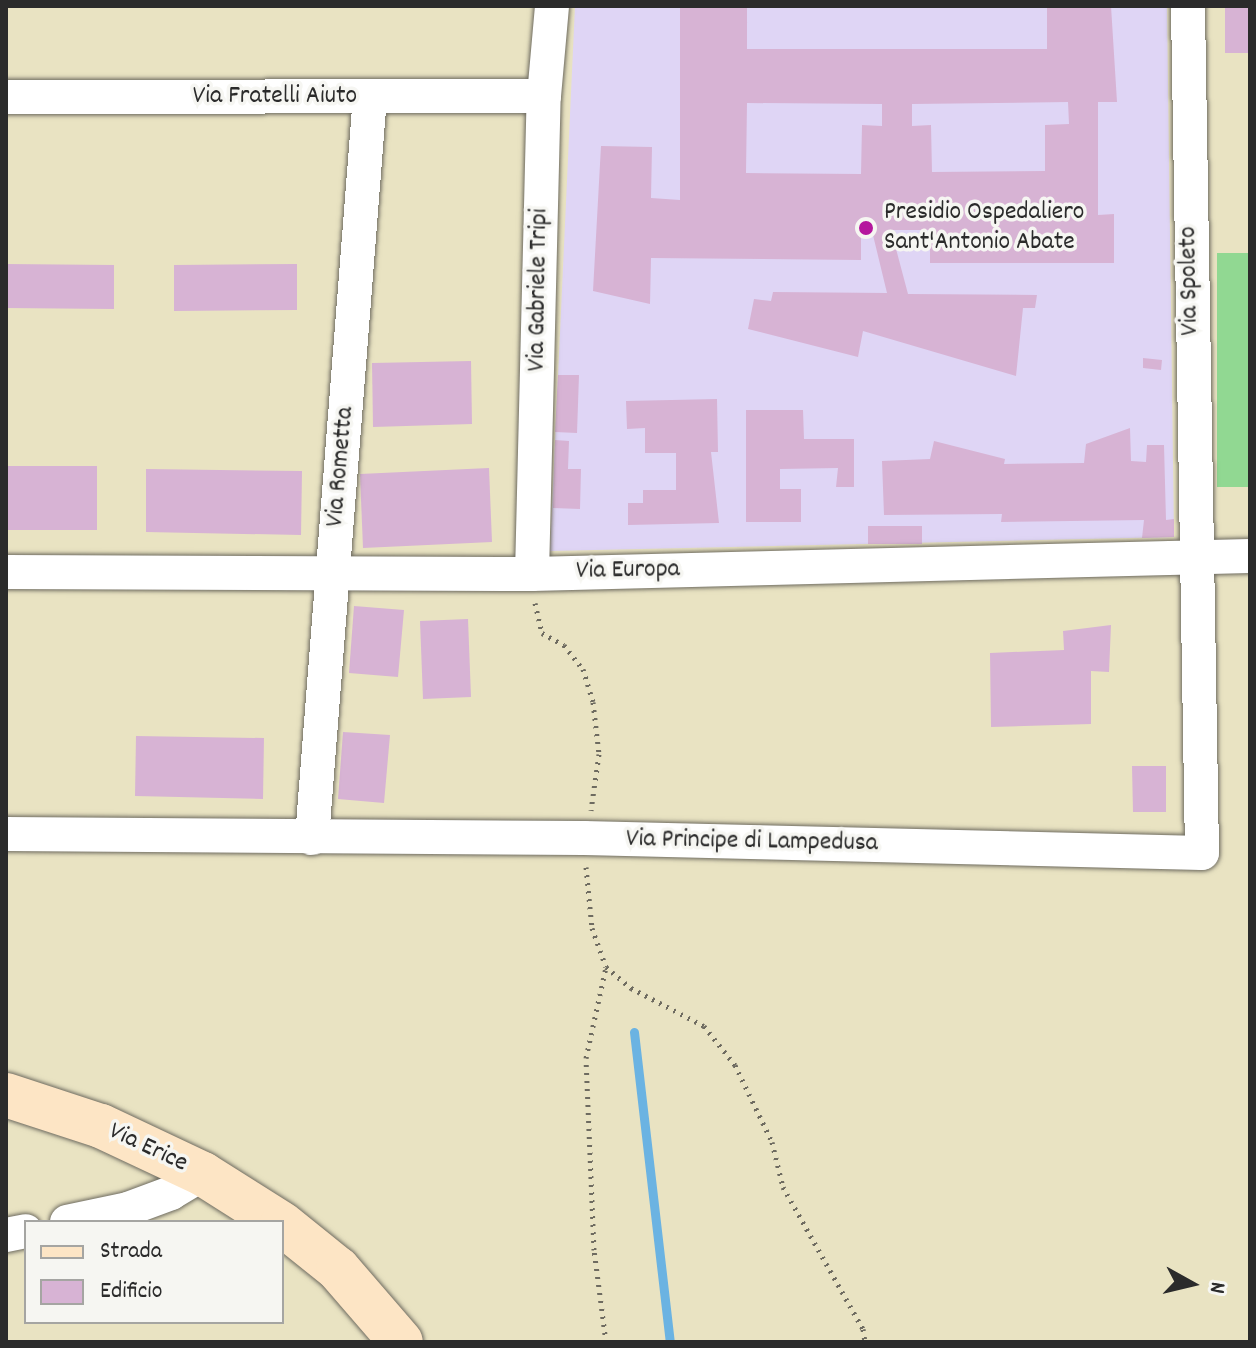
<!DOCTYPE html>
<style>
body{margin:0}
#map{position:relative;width:1256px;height:1348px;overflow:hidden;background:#e9e3c2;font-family:Dekko,sans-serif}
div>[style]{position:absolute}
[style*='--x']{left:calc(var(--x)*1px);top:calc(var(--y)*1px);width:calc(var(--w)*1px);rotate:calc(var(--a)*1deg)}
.built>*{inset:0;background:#dfd5f5}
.green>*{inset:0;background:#91d892}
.stream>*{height:9px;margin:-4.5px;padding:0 4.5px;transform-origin:4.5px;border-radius:4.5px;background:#6bb3e2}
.building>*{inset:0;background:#d7b3d4}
.path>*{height:5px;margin-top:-2.5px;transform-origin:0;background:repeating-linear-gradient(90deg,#6e6b60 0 2px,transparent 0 8px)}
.roads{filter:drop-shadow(0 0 2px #6e6b60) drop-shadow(0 0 2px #6e6b60)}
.street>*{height:34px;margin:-17px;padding:0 17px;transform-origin:17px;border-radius:17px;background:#fff}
.secondary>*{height:44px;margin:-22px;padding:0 22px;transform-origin:22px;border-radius:22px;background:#fde5c5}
.dots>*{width:22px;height:22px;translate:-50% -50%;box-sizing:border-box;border:4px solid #f6f6f2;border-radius:50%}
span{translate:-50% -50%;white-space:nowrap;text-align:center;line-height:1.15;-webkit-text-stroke:7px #f6f6f2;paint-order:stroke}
.street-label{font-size:26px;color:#2b2b2b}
.poi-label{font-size:26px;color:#2b2b2b}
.left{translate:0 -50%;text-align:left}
.frame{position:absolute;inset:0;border:8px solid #2b2b2b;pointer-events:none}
.legend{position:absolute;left:24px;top:1220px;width:260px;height:104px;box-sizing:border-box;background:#f6f6f2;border:2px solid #a5a5a2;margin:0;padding:10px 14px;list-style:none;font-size:24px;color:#2b2b2b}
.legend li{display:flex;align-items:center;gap:16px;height:40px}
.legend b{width:40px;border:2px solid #a5a5a2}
.north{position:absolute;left:1152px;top:1244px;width:80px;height:80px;-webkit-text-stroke:6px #f6f6f2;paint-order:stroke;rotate:98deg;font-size:22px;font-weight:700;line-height:32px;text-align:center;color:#2b2b2b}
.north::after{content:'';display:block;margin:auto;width:28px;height:36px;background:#2b2b2b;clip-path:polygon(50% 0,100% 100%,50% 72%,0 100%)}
</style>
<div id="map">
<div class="built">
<div style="clip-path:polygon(575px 6px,1167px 6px,1174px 537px,550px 551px)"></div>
</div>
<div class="green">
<div style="clip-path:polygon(1217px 253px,1250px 253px,1250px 487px,1217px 487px)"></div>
</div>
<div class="stream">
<div style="--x:634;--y:1032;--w:312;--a:83.4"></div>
</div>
<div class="building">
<div style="clip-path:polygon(evenodd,680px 6px,747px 6px,747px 49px,1047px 49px,1047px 6px,1111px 6px,1117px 102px,1098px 102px,1098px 215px,1114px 214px,1114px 263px,930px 263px,930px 230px,891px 230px,908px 294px,1037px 295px,1035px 308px,1023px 308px,1016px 376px,863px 331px,858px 357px,748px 329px,754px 299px,771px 301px,773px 292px,887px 293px,872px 231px,861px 231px,861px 260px,651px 258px,650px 304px,593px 291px,601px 146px,652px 147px,651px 198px,680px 200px,680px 6px,1068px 102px,1069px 124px,1045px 125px,1045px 171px,932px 172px,931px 125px,912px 126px,912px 104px,1068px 102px,680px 6px,747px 103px,882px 104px,882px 126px,862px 125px,861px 174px,746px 173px,747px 103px)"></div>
<div style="clip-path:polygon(1225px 6px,1250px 6px,1250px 53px,1225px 53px)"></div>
<div style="clip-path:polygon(6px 264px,114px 265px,114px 309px,6px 308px)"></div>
<div style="clip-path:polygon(297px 264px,297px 310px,174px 311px,174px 265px)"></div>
<div style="clip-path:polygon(1143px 358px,1162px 360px,1161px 370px,1143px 368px)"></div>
<div style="clip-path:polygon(471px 361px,472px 424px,373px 427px,372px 363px)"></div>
<div style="clip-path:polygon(558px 375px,579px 375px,577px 433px,555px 432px)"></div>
<div style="clip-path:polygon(717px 399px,718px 452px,711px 452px,719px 523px,628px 525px,628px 503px,643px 503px,643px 490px,676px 490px,676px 453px,645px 453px,645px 428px,627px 429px,626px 401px)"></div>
<div style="clip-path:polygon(746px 410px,803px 410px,804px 439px,854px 439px,854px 487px,836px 487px,838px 468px,780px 469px,780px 489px,801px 489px,801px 522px,746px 522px)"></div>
<div style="clip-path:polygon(1130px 428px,1131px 461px,1146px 462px,1147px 445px,1164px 445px,1166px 520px,1174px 519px,1174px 537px,1142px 538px,1144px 520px,1001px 522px,1002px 514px,884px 515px,882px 461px,930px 459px,934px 441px,1005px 459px,1004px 464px,1084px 463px,1086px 444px)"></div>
<div style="clip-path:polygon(555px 440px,569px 441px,568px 469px,581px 469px,580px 509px,553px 508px)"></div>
<div style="clip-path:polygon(6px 466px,97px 466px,97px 530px,6px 530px)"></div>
<div style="clip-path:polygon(489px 468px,492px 542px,363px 548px,360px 474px)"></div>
<div style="clip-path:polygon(146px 469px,302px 471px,301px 535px,146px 532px)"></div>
<div style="clip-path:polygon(868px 526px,922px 526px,922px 544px,868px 544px)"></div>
<div style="clip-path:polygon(354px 606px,404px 610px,398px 677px,349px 673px)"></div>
<div style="clip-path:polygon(468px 619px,471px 697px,423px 699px,420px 621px)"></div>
<div style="clip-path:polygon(1111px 625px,1109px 672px,1091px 671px,1091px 724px,991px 727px,990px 653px,1064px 650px,1063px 631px)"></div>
<div style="clip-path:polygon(343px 732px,390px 735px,384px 803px,338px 799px)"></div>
<div style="clip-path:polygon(136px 736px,264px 738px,263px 799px,135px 796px)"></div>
<div style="clip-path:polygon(1132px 766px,1166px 766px,1166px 812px,1133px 812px)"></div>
</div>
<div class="path">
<div style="--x:535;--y:603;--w:31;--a:77"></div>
<div style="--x:542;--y:633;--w:25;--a:29"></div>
<div style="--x:564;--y:645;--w:31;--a:52"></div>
<div style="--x:583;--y:669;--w:34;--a:73"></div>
<div style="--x:593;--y:702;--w:52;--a:83.4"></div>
<div style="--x:599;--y:754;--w:57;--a:98.1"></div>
<div style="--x:586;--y:867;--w:61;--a:84.4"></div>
<div style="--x:592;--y:928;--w:41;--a:70.3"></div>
<div style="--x:606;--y:967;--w:33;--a:40"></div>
<div style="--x:631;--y:988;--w:82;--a:27.5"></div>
<div style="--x:704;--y:1026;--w:50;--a:51.5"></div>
<div style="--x:735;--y:1065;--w:85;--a:64.3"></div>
<div style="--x:772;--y:1142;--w:46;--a:76.3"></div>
<div style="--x:783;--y:1187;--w:163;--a:60.6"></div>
<div style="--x:863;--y:1329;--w:13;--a:81"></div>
<div style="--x:606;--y:1342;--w:93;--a:-97.4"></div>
<div style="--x:594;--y:1250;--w:192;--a:-92.4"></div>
<div style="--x:586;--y:1058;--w:93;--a:-77.6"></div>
</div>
<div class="roads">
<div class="street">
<div style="--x:6;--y:97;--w:538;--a:-0.11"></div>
<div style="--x:6;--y:572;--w:526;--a:0.22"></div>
<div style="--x:532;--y:574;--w:718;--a:-1.44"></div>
<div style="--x:532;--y:574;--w:478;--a:-88.6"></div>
<div style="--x:544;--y:96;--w:90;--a:-84.9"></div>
<div style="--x:6;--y:834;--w:578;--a:0.4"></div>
<div style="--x:584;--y:838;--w:618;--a:1.39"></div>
<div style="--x:1202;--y:853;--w:847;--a:-90.95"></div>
<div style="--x:312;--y:838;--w:744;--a:-85.53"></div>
<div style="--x:67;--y:1222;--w:62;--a:-12"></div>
<div style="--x:128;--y:1209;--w:46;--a:-20.4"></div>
<div style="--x:171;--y:1193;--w:37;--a:-31"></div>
<div style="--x:6;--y:1235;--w:20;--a:-11"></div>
</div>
<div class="secondary">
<div style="--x:6;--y:1095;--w:100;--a:18.1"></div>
<div style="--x:101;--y:1126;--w:113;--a:25.2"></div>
<div style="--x:203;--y:1174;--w:90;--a:32.3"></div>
<div style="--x:282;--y:1224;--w:72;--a:38.8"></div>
<div style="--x:338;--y:1269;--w:96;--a:49.2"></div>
</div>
</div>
<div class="dots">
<div style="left:866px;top:228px;background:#b5179e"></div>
</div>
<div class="street-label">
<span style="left:275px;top:97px">Via Fratelli Aiuto</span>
<span style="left:1190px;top:281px;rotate:-91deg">Via Spoleto</span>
<span style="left:539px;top:290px;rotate:-89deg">Via Gabriele Tripi</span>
<span style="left:341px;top:467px;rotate:-85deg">Via Rometta</span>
<span style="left:628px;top:571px;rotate:-1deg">Via Europa</span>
<span style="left:752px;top:842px;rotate:1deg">Via Principe di Lampedusa</span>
<span style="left:148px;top:1148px;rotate:25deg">Via Erice</span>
</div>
<div class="poi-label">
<span class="left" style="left:884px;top:228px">Presidio Ospedaliero<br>Sant'Antonio Abate</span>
</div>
<div class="frame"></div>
<ul class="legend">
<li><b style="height:10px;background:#fde5c5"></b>Strada</li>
<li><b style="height:22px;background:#d7b3d4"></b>Edificio</li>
</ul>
<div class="north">N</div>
</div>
